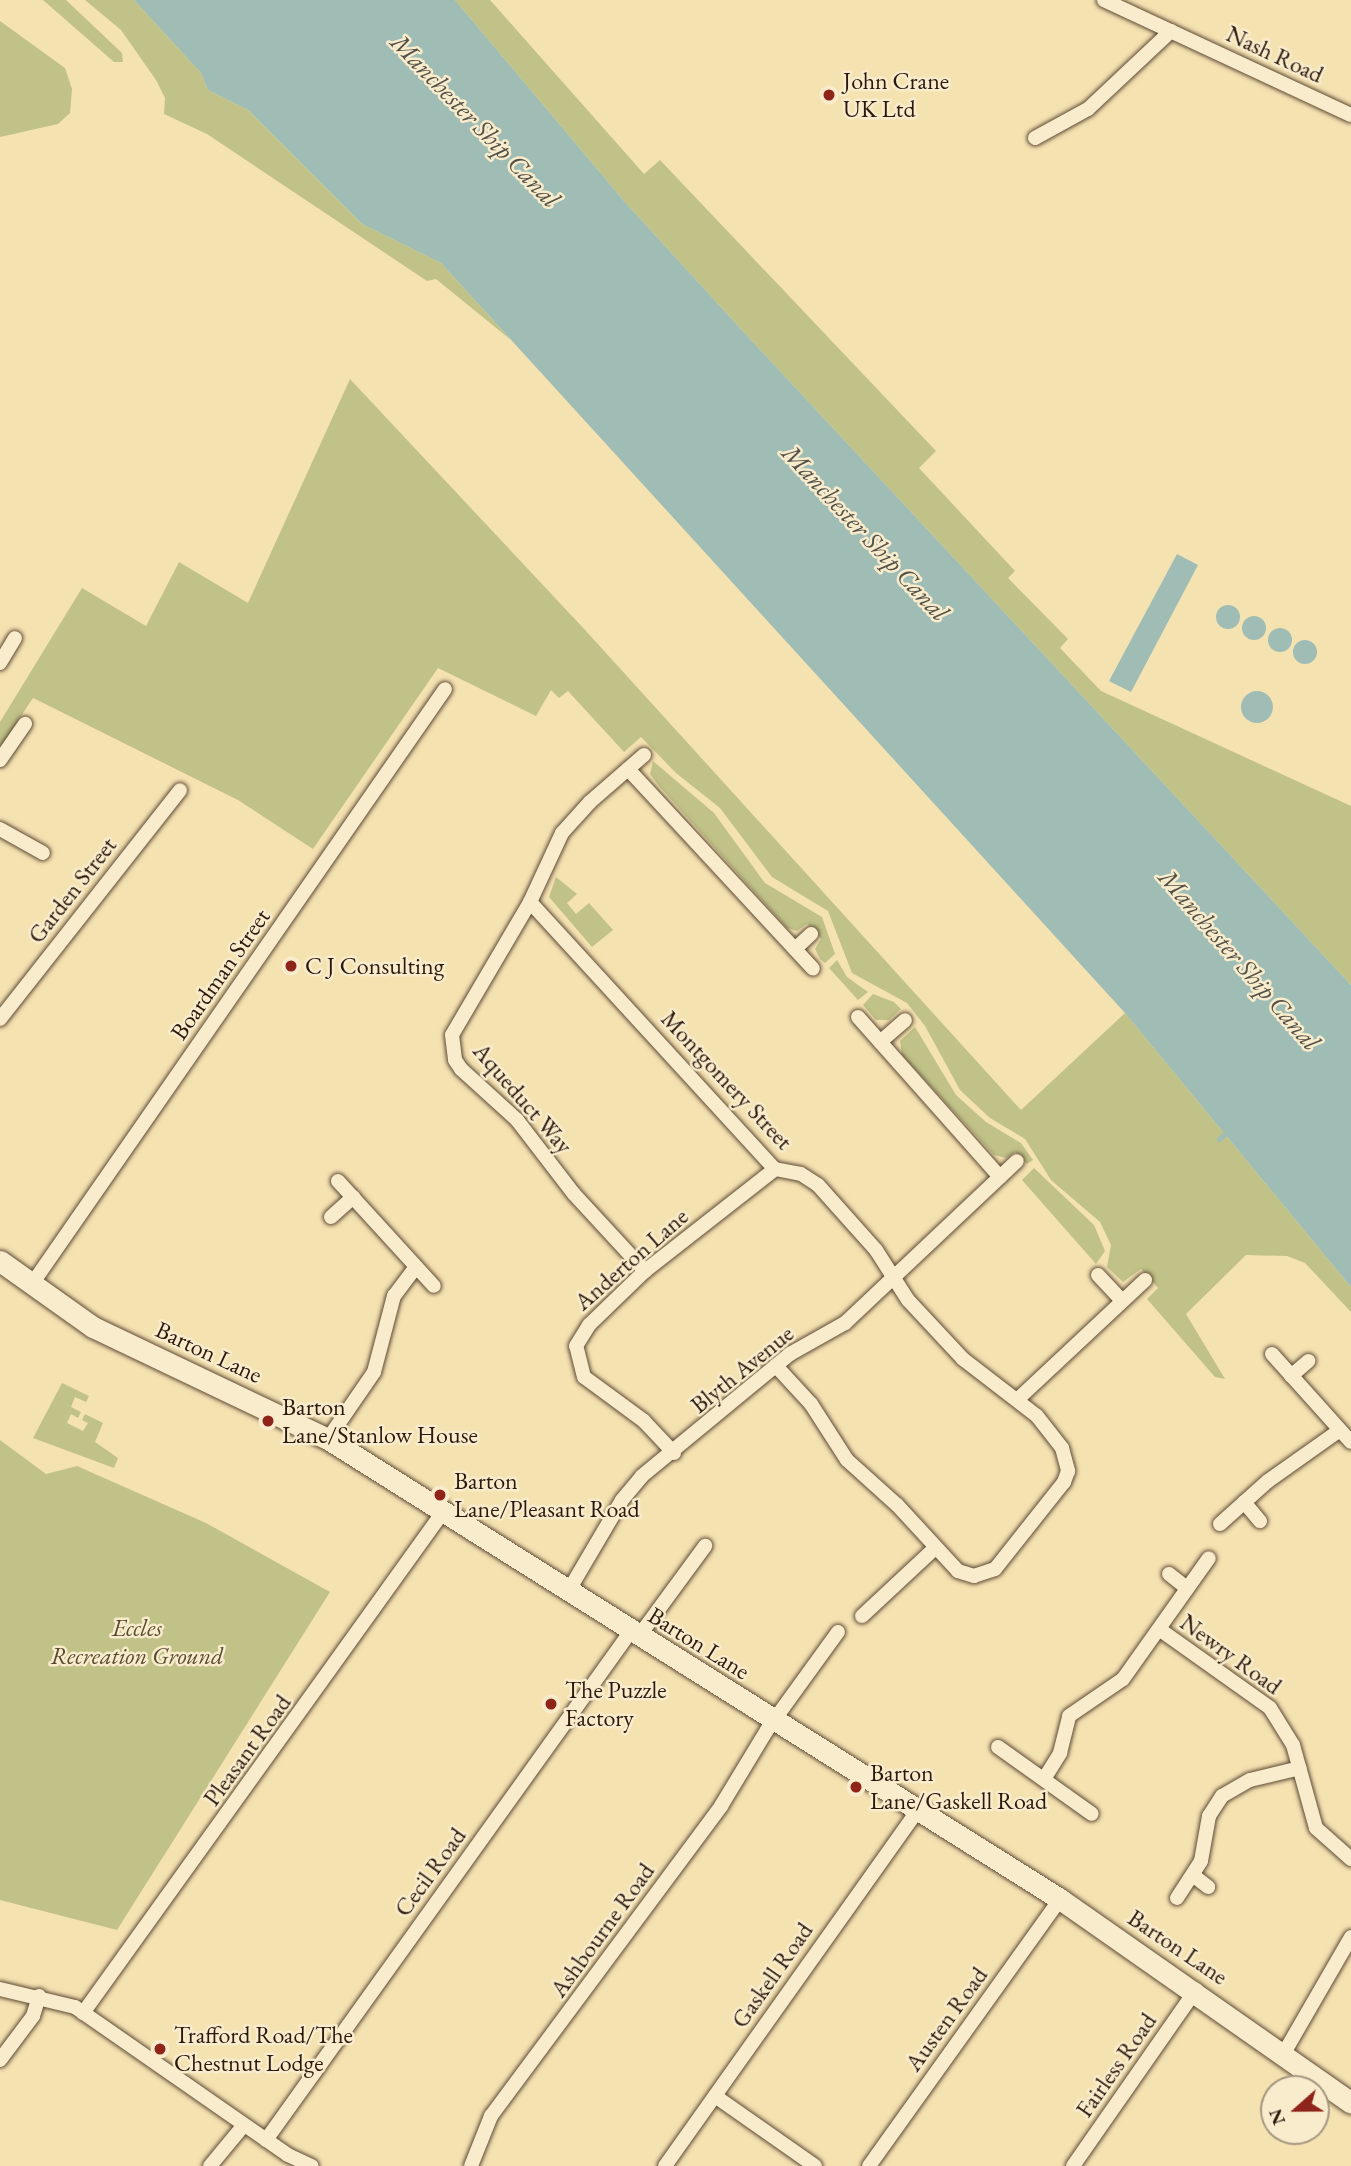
<!DOCTYPE html>
<style>
body{margin:0}
#map{position:relative;width:1351px;height:2166px;overflow:hidden;background:#f5e2b1;font-family:"EB Garamond",serif}
div>[style]{position:absolute}
[style*='--x']{left:calc(var(--x)*1px);top:calc(var(--y)*1px);width:calc(var(--w)*1px);rotate:calc(var(--a)*1deg)}
.green>*{inset:0;background:#c0c288}
.water>*{inset:0;background:#9fbcb5}
.round{border-radius:50%}
.stream>*{height:5px;margin:-2.5px;padding:0 2.5px;transform-origin:2.5px;border-radius:2.5px;background:#9fbcb5}
.roads{filter:drop-shadow(0 0 2px #5e4a36) drop-shadow(0 0 2px #5e4a36)}
.street>*{height:14px;margin:-7px;padding:0 7px;transform-origin:7px;border-radius:7px;background:#f8eccc}
.secondary>*{height:21px;margin:-10.5px;padding:0 10.5px;transform-origin:10.5px;border-radius:10.5px;background:#f8eccc}
.dots>*{width:19px;height:19px;translate:-50% -50%;box-sizing:border-box;border:4px solid #f8eccc;border-radius:50%}
span{translate:-50% -50%;white-space:nowrap;text-align:center;line-height:1.15;-webkit-text-stroke:5px #f8eccc;paint-order:stroke}
.street-label{font-size:24px;color:#2c180d}
.poi-label{font-size:24px;color:#2c180d}
.left{translate:0 -50%;text-align:left}
.park-label{font-size:24px;color:#584b32;font-style:italic}
.water-label{font-size:26px;color:#545148;font-style:italic}
.north{position:absolute;left:1260px;top:2075px;width:70px;height:70px;box-sizing:border-box;background:#f8eccc;border:2px solid #a69780;border-radius:50%;rotate:249deg;font-size:19px;font-weight:700;line-height:28px;text-align:center;color:#2c180d}
.north::after{content:'';display:block;margin:auto;width:24px;height:32px;background:#8f2418;clip-path:polygon(50% 0,100% 100%,50% 72%,0 100%)}
</style>
<div id="map">
<div class="green">
<div style="clip-path:polygon(43px 0,66px 0,122px 53px,123px 62px,114px 62px)"></div>
<div style="clip-path:polygon(85px 0,134px 0,201px 73px,208px 90px,248px 110px,362px 224px,441px 263px,511px 340px,436px 279px,427px 281px,207px 134px,164px 114px,165px 98px,156px 80px,121px 30px)"></div>
<div style="clip-path:polygon(455px 0,490px 0,644px 174px,660px 160px,936px 451px,919px 468px,1015px 571px,1008px 578px,1068px 639px,1060px 648px,1101px 691px,1351px 806px,1351px 985px,739px 327px,624px 201px)"></div>
<div style="clip-path:polygon(0 21px,65px 68px,72px 89px,70px 113px,58px 124px,0 137px)"></div>
<div style="clip-path:polygon(350px 379px,586px 631px,1021px 1110px,1125px 1013px,1351px 1287px,1351px 1312px,1305px 1263px,1287px 1256px,1246px 1255px,1186px 1314px,1225px 1379px,1215px 1377px,1147px 1299px,1158px 1288px,1141px 1269px,1123px 1282px,1107px 1267px,1111px 1245px,1100px 1222px,1051px 1180px,1025px 1139px,990px 1118px,960px 1090px,925px 1026px,907px 1003px,852px 973px,828px 911px,772px 877px,720px 808px,676px 773px,641px 737px,624px 752px,568px 691px,559px 698px,551px 690px,536px 716px,438px 668px,313px 849px,238px 800px,33px 698px,0 748px,0 722px,82px 588px,146px 626px,179px 562px,248px 603px)"></div>
<div style="clip-path:polygon(653px 761px,714px 813px,765px 883px,822px 917px,835px 954px,825px 963px,820px 959px,815px 949px,821px 939px,807px 924px,797px 931px,787px 928px,658px 785px,650px 774px)"></div>
<div style="clip-path:polygon(556px 877px,577px 894px,567px 903px,576px 914px,589px 903px,613px 930px,592px 947px,549px 897px)"></div>
<div style="clip-path:polygon(837px 960px,847px 977px,868px 992px,858px 1000px,829px 968px)"></div>
<div style="clip-path:polygon(873px 994px,894px 1002px,901px 1009px,889px 1020px,876px 1020px,863px 1005px)"></div>
<div style="clip-path:polygon(915px 1027px,956px 1095px,986px 1122px,1021px 1143px,1033px 1160px,1027px 1164px,1015px 1152px,1006px 1158px,994px 1155px,902px 1055px,900px 1041px)"></div>
<div style="clip-path:polygon(1034px 1168px,1094px 1225px,1105px 1251px,1096px 1264px,1022px 1180px)"></div>
<div style="clip-path:polygon(62px 1383px,89px 1396px,86px 1402px,75px 1397px,71px 1407px,81px 1412px,78px 1418px,71px 1414px,67px 1423px,83px 1431px,88px 1423px,82px 1420px,85px 1414px,103px 1423px,95px 1442px,118px 1458px,114px 1468px,33px 1438px)"></div>
<div style="clip-path:polygon(0 1440px,46px 1474px,77px 1466px,206px 1523px,330px 1592px,117px 1930px,0 1900px)"></div>
</div>
<div class="water">
<div style="clip-path:polygon(134px 0,455px 0,624px 201px,739px 327px,1351px 985px,1351px 1287px,1125px 1013px,441px 263px,362px 224px,248px 110px,208px 90px,201px 73px)"></div>
<div style="clip-path:polygon(1177px 554px,1198px 565px,1131px 692px,1109px 681px)"></div>
<div class="round" style="left:1216px;top:605px;width:24px;height:24px"></div>
<div class="round" style="left:1242px;top:616px;width:24px;height:24px"></div>
<div class="round" style="left:1268px;top:628px;width:24px;height:24px"></div>
<div class="round" style="left:1293px;top:640px;width:24px;height:24px"></div>
<div class="round" style="left:1241px;top:691px;width:32px;height:32px"></div>
</div>
<div class="stream">
<div style="--x:1219;--y:1139;--w:9;--a:-41"></div>
</div>
<div class="roads">
<div class="street">
<div style="--x:1104;--y:0;--w:272;--a:25"></div>
<div style="--x:1035;--y:138;--w:60;--a:-28.7"></div>
<div style="--x:1088;--y:109;--w:114;--a:-43.2"></div>
<div style="--x:0;--y:663;--w:29;--a:-59"></div>
<div style="--x:644;--y:755;--w:72;--a:139"></div>
<div style="--x:590;--y:802;--w:42;--a:132.1"></div>
<div style="--x:562;--y:833;--w:76;--a:114.9"></div>
<div style="--x:530;--y:902;--w:154;--a:120.4"></div>
<div style="--x:452;--y:1035;--w:25;--a:83"></div>
<div style="--x:455;--y:1060;--w:11;--a:56"></div>
<div style="--x:461;--y:1069;--w:76;--a:42.3"></div>
<div style="--x:517;--y:1120;--w:93;--a:52.4"></div>
<div style="--x:574;--y:1194;--w:105;--a:47.3"></div>
<div style="--x:0;--y:760;--w:44;--a:-55.2"></div>
<div style="--x:628;--y:769;--w:272;--a:47.2"></div>
<div style="--x:0;--y:829;--w:49;--a:29.2"></div>
<div style="--x:530;--y:902;--w:362;--a:47.5"></div>
<div style="--x:775;--y:1169;--w:26;--a:11"></div>
<div style="--x:801;--y:1174;--w:20;--a:33"></div>
<div style="--x:818;--y:1185;--w:87;--a:48.3"></div>
<div style="--x:876;--y:1250;--w:59;--a:57.4"></div>
<div style="--x:908;--y:1300;--w:81;--a:47"></div>
<div style="--x:963;--y:1359;--w:93;--a:37.6"></div>
<div style="--x:1037;--y:1416;--w:41;--a:52"></div>
<div style="--x:1062;--y:1448;--w:24;--a:75"></div>
<div style="--x:1068;--y:1471;--w:12;--a:110"></div>
<div style="--x:1064;--y:1482;--w:111;--a:128.4"></div>
<div style="--x:995;--y:1569;--w:22;--a:162"></div>
<div style="--x:974;--y:1576;--w:17;--a:-163"></div>
<div style="--x:958;--y:1571;--w:90;--a:-132.7"></div>
<div style="--x:897;--y:1505;--w:67;--a:-138"></div>
<div style="--x:847;--y:1460;--w:67;--a:-122.7"></div>
<div style="--x:811;--y:1404;--w:52;--a:-132.6"></div>
<div style="--x:795;--y:949;--w:22;--a:-43"></div>
<div style="--x:858;--y:1017;--w:214;--a:48.4"></div>
<div style="--x:0;--y:1019;--w:291;--a:-51.8"></div>
<div style="--x:880;--y:1042;--w:33;--a:-41"></div>
<div style="--x:338;--y:1181;--w:142;--a:47.6"></div>
<div style="--x:331;--y:1217;--w:30;--a:-42"></div>
<div style="--x:1098;--y:1275;--w:35;--a:47"></div>
<div style="--x:32;--y:1284;--w:724;--a:-55.23"></div>
<div style="--x:1272;--y:1354;--w:118;--a:48.1"></div>
<div style="--x:1291;--y:1376;--w:23;--a:-41"></div>
<div style="--x:1018;--y:1399;--w:174;--a:-43.1"></div>
<div style="--x:328;--y:1439;--w:81;--a:-55.5"></div>
<div style="--x:374;--y:1372;--w:79;--a:-75.3"></div>
<div style="--x:394;--y:1296;--w:36;--a:-53"></div>
<div style="--x:674;--y:1453;--w:44;--a:-133.2"></div>
<div style="--x:644;--y:1421;--w:74;--a:-143.7"></div>
<div style="--x:584;--y:1377;--w:32;--a:-104"></div>
<div style="--x:576;--y:1346;--w:25;--a:-58"></div>
<div style="--x:589;--y:1325;--w:78;--a:-44"></div>
<div style="--x:645;--y:1271;--w:165;--a:-38.1"></div>
<div style="--x:1244;--y:1502;--w:25;--a:50"></div>
<div style="--x:1220;--y:1524;--w:64;--a:-41.9"></div>
<div style="--x:1268;--y:1481;--w:88;--a:-35.3"></div>
<div style="--x:1169;--y:1574;--w:23;--a:38"></div>
<div style="--x:569;--y:1590;--w:104;--a:-59.5"></div>
<div style="--x:622;--y:1500;--w:31;--a:-50"></div>
<div style="--x:642;--y:1476;--w:192;--a:-39.5"></div>
<div style="--x:790;--y:1354;--w:63;--a:-29.4"></div>
<div style="--x:845;--y:1323;--w:236;--a:-43.3"></div>
<div style="--x:862;--y:1616;--w:100;--a:-43"></div>
<div style="--x:1159;--y:1629;--w:136;--a:35.4"></div>
<div style="--x:1270;--y:1708;--w:44;--a:58.1"></div>
<div style="--x:1293;--y:1745;--w:86;--a:74.5"></div>
<div style="--x:1316;--y:1828;--w:47;--a:41.5"></div>
<div style="--x:639;--y:1636;--w:112;--a:-53.7"></div>
<div style="--x:998;--y:1747;--w:115;--a:35.5"></div>
<div style="--x:1044;--y:1779;--w:31;--a:-58"></div>
<div style="--x:1060;--y:1753;--w:38;--a:-76"></div>
<div style="--x:1069;--y:1716;--w:65;--a:-34.4"></div>
<div style="--x:1123;--y:1679;--w:148;--a:-54.6"></div>
<div style="--x:1194;--y:1876;--w:18;--a:38"></div>
<div style="--x:1177;--y:1898;--w:44;--a:-57"></div>
<div style="--x:1201;--y:1861;--w:46;--a:-79.9"></div>
<div style="--x:1209;--y:1816;--w:24;--a:-57"></div>
<div style="--x:1222;--y:1796;--w:32;--a:-30"></div>
<div style="--x:1250;--y:1780;--w:51;--a:-13.5"></div>
<div style="--x:0;--y:1989;--w:77;--a:13.5"></div>
<div style="--x:75;--y:2007;--w:259;--a:34.8"></div>
<div style="--x:288;--y:2155;--w:26;--a:25"></div>
<div style="--x:83;--y:2013;--w:617;--a:-54.3"></div>
<div style="--x:1284;--y:2053;--w:134;--a:-60"></div>
<div style="--x:0;--y:2060;--w:55;--a:-53.1"></div>
<div style="--x:33;--y:2016;--w:21;--a:-73"></div>
<div style="--x:715;--y:2096;--w:122;--a:35"></div>
<div style="--x:266;--y:2140;--w:626;--a:-54.36"></div>
<div style="--x:210;--y:2166;--w:53;--a:-50.3"></div>
<div style="--x:471;--y:2166;--w:54;--a:-68.2"></div>
<div style="--x:491;--y:2116;--w:386;--a:-53.4"></div>
<div style="--x:721;--y:1806;--w:89;--a:-58.8"></div>
<div style="--x:767;--y:1730;--w:121;--a:-54.1"></div>
<div style="--x:665;--y:2166;--w:437;--a:-54.6"></div>
<div style="--x:869;--y:2166;--w:328;--a:-54.4"></div>
<div style="--x:1073;--y:2166;--w:215;--a:-55.1"></div>
</div>
<div class="secondary">
<div style="--x:0;--y:1261;--w:114;--a:35.4"></div>
<div style="--x:93;--y:1327;--w:260;--a:25.5"></div>
<div style="--x:328;--y:1439;--w:865;--a:32.15"></div>
<div style="--x:1060;--y:1899;--w:355;--a:35"></div>
</div>
</div>
<div class="dots">
<div style="left:829px;top:95px;background:#8f2418"></div>
<div style="left:291px;top:966px;background:#8f2418"></div>
<div style="left:268px;top:1421px;background:#8f2418"></div>
<div style="left:440px;top:1495px;background:#8f2418"></div>
<div style="left:551px;top:1704px;background:#8f2418"></div>
<div style="left:856px;top:1787px;background:#8f2418"></div>
<div style="left:160px;top:2049px;background:#8f2418"></div>
</div>
<div class="street-label">
<span style="left:1275px;top:54px;rotate:25deg">Nash Road</span>
<span style="left:72px;top:890px;rotate:-52deg">Garden Street</span>
<span style="left:220px;top:974px;rotate:-55deg">Boardman Street</span>
<span style="left:727px;top:1080px;rotate:47deg">Montgomery Street</span>
<span style="left:523px;top:1098px;rotate:49deg">Aqueduct Way</span>
<span style="left:631px;top:1259px;rotate:-41deg">Anderton Lane</span>
<span style="left:209px;top:1352px;rotate:25deg">Barton Lane</span>
<span style="left:742px;top:1369px;rotate:-39deg">Blyth Avenue</span>
<span style="left:699px;top:1643px;rotate:32deg">Barton Lane</span>
<span style="left:1231px;top:1654px;rotate:36deg">Newry Road</span>
<span style="left:247px;top:1750px;rotate:-54deg">Pleasant Road</span>
<span style="left:430px;top:1872px;rotate:-54deg">Cecil Road</span>
<span style="left:602px;top:1930px;rotate:-54deg">Ashbourne Road</span>
<span style="left:1178px;top:1947px;rotate:34deg">Barton Lane</span>
<span style="left:772px;top:1975px;rotate:-55deg">Gaskell Road</span>
<span style="left:946px;top:2019px;rotate:-54deg">Austen Road</span>
<span style="left:1116px;top:2065px;rotate:-55deg">Fairless Road</span>
</div>
<div class="poi-label">
<span class="left" style="left:843px;top:95px">John Crane<br>UK Ltd</span>
<span class="left" style="left:305px;top:966px">C J Consulting</span>
<span class="left" style="left:282px;top:1421px">Barton<br>Lane/Stanlow House</span>
<span class="left" style="left:454px;top:1495px">Barton<br>Lane/Pleasant Road</span>
<span class="left" style="left:565px;top:1704px">The Puzzle<br>Factory</span>
<span class="left" style="left:870px;top:1787px">Barton<br>Lane/Gaskell Road</span>
<span class="left" style="left:174px;top:2049px">Trafford Road/The<br>Chestnut Lodge</span>
</div>
<div class="park-label">
<span style="left:137px;top:1642px">Eccles<br>Recreation Ground</span>
</div>
<div class="water-label">
<span style="left:475px;top:121px;rotate:46deg">Manchester Ship Canal</span>
<span style="left:865px;top:533px;rotate:47deg">Manchester Ship Canal</span>
<span style="left:1239px;top:960px;rotate:49deg">Manchester Ship Canal</span>
</div>
<div class="north">N</div>
</div>
